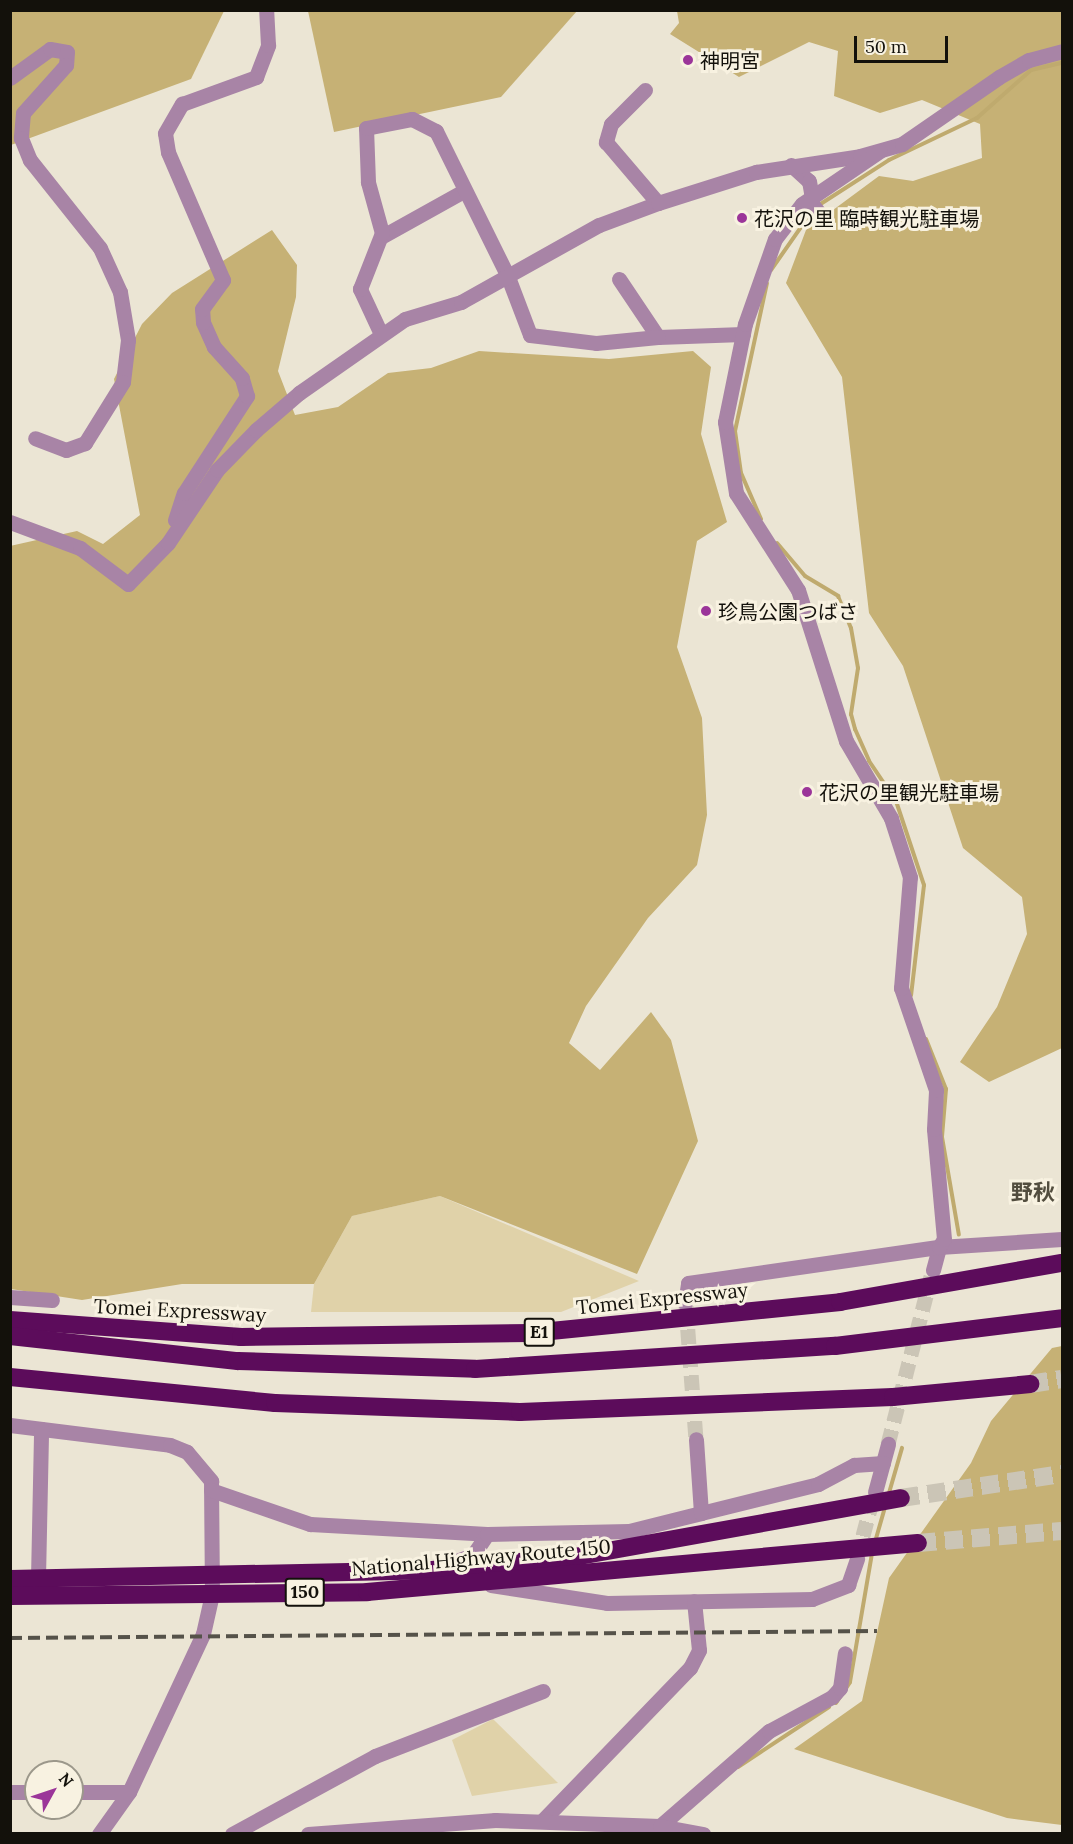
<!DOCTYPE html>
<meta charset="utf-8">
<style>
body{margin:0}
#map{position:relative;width:1073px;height:1844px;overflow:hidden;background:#ebe5d4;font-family:Lora,"Noto Sans JP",serif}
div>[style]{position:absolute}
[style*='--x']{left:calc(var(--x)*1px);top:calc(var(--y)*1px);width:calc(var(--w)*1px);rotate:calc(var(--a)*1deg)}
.green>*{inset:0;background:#e0d2a9}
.forest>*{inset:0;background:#c6b175}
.stream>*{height:4px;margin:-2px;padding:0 2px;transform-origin:2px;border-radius:2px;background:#bfaa6e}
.minor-tunnel>*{height:15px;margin-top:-7.5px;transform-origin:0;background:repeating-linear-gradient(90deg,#cbc5b6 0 15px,transparent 0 23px)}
.highway-tunnel>*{height:18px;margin-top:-9px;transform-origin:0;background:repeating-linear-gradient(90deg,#cbc5b6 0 18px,transparent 0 27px)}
.minor>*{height:15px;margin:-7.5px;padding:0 7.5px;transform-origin:7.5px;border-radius:7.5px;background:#a884a6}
.highway>*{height:18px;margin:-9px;padding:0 9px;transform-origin:9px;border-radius:9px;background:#5c0c5b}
.rail>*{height:4px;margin-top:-2px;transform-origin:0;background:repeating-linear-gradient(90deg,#555249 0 12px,transparent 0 18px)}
.dots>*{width:16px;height:16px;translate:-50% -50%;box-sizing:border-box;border:3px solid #f8f2e1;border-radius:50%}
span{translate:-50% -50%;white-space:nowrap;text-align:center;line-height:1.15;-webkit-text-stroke:6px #f8f2e1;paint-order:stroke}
.shield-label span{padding:2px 4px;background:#f8f2e1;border:2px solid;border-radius:4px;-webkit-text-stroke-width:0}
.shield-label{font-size:18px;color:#13110b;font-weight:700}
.poi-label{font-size:20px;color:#13110b}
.left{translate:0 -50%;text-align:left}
.street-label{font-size:20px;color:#13110b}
.quarter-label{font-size:22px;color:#524d3e;font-weight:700}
.frame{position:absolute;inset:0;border:12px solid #13110b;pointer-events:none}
.north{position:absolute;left:24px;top:1760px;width:60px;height:60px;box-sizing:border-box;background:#f8f2e1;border:2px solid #9c988b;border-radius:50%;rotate:50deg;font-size:16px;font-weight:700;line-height:24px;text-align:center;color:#13110b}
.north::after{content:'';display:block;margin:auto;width:21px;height:27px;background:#9b3599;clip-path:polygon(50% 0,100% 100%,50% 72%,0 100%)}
.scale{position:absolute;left:854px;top:36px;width:94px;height:27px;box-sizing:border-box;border:3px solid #13110b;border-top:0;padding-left:8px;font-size:18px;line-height:21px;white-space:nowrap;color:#13110b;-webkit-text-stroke:4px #f8f2e1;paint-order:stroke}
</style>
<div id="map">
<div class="green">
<div style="clip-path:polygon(440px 1196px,639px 1281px,561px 1312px,311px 1312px,314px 1284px,352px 1216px)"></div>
<div style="clip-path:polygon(493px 1719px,558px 1783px,472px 1796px,452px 1740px)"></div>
</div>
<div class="forest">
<div style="clip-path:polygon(11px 11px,224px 11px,191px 79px,11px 145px)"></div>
<div style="clip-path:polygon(308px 11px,577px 11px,501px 97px,334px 132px)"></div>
<div style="clip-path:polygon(677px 11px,1062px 11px,1062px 1048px,989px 1082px,960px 1062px,997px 1007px,1027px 934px,1022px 897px,963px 848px,903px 666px,869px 613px,842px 377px,786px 283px,806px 230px,879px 176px,913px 181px,982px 158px,980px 124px,922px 100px,880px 113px,834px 96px,838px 51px,809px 42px,739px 77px,670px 34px,679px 23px)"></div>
<div style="clip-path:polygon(272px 230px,297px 265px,296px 297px,278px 371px,295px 415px,338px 407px,388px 373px,431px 368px,479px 351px,609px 359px,693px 351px,711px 367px,701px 434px,727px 522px,697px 541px,677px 647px,702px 718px,707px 815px,697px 865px,648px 918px,586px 1006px,569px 1043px,600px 1070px,651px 1012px,671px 1040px,698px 1141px,637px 1274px,440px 1196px,352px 1216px,314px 1284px,182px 1284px,82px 1300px,11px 1289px,10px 546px,77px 531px,103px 544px,140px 515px,114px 379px,142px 324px,172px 293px)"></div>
<div style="clip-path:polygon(1062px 1346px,1062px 1825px,1007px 1818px,794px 1749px,862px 1701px,889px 1578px,971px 1463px,991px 1421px,1052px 1348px)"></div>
</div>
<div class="stream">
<div style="--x:819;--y:205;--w:83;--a:-32.7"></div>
<div style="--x:889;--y:160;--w:98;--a:-25.5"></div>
<div style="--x:977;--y:118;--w:72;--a:-41.6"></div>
<div style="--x:1031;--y:70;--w:32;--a:-13"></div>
<div style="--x:771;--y:270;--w:73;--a:-55"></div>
<div style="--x:761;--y:519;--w:50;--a:-113.5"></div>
<div style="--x:741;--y:473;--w:42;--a:-98.1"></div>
<div style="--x:735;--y:431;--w:151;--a:-77.8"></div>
<div style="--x:777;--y:543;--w:43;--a:49.7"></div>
<div style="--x:805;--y:576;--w:39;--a:31"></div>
<div style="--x:838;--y:596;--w:35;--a:68"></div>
<div style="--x:851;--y:628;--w:41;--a:80.1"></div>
<div style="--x:858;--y:668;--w:47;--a:98.7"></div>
<div style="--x:851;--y:714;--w:16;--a:75"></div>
<div style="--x:855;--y:729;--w:35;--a:66"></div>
<div style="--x:869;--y:761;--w:48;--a:56"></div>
<div style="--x:896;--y:801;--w:89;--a:71.6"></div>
<div style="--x:924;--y:885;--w:111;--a:96.7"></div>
<div style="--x:926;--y:1039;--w:54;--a:68.2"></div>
<div style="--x:946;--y:1089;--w:48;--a:94.8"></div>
<div style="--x:942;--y:1137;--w:99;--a:80.2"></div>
<div style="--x:889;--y:1493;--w:47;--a:-73.9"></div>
<div style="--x:875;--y:1542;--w:37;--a:-74"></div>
<div style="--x:836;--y:1703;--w:25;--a:-56"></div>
<div style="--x:850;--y:1682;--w:131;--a:-80.3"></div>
<div style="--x:738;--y:1767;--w:109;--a:-33.4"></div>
</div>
<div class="minor-tunnel">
<div style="--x:686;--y:1306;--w:133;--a:85.7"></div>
<div style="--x:888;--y:1444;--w:173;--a:-75.6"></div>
<div style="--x:857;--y:1558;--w:66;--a:-75.1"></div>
</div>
<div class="highway-tunnel">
<div style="--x:1030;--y:1384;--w:32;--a:-9"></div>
<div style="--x:901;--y:1498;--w:163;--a:-8.5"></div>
<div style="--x:918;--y:1543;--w:144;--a:-4.8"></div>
</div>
<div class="minor">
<div style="--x:10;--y:78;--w:49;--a:-35.9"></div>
<div style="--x:50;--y:49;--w:17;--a:10"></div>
<div style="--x:67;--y:52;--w:13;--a:94"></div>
<div style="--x:66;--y:65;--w:64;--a:131.9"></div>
<div style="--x:23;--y:113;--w:25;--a:95"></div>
<div style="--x:21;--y:138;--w:24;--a:68"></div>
<div style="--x:30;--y:160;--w:112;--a:51.5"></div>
<div style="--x:100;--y:248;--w:48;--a:65.6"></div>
<div style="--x:120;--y:292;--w:49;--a:80.5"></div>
<div style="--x:128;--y:340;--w:42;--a:96.8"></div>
<div style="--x:123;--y:382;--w:72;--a:121.9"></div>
<div style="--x:85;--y:443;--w:20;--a:160"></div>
<div style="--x:66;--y:450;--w:33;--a:-159"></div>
<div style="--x:645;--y:90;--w:48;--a:135"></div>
<div style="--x:611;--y:124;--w:19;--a:106"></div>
<div style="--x:606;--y:142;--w:80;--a:49.6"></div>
<div style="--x:791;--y:165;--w:24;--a:42"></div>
<div style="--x:809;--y:181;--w:17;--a:80"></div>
<div style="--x:809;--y:200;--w:16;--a:52"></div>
<div style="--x:381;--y:237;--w:93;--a:-29.1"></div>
<div style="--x:619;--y:279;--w:70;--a:56.1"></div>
<div style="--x:658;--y:337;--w:85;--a:-2"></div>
<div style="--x:381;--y:334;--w:50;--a:-115"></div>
<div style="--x:360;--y:289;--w:60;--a:-68.6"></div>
<div style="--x:382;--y:233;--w:53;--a:-105.4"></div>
<div style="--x:368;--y:182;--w:54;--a:-92.1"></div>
<div style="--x:366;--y:128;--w:47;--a:-11.1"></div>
<div style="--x:412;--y:119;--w:27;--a:27"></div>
<div style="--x:436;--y:131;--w:163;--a:63.7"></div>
<div style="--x:508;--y:277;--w:62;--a:69.2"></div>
<div style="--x:530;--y:335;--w:66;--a:6.9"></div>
<div style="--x:596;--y:343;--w:62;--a:-5.5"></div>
<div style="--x:175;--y:520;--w:28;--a:-72"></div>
<div style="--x:184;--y:493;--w:116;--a:-57"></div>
<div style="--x:247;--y:396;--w:19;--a:-106"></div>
<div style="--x:242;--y:378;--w:42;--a:-132.1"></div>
<div style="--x:214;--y:347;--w:27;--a:-114"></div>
<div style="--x:203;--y:322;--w:13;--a:-94"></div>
<div style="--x:202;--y:309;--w:36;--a:-54"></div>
<div style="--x:223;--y:280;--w:139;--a:-113.3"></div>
<div style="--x:168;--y:152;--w:19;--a:-99"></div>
<div style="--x:165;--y:133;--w:34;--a:-60"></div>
<div style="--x:182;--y:104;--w:79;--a:-20"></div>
<div style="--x:256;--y:77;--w:34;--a:-69"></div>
<div style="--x:268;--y:45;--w:35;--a:-93"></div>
<div style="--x:10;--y:522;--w:75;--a:20.4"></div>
<div style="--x:80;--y:548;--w:60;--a:36.9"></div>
<div style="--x:128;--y:584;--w:57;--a:-45.7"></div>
<div style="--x:168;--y:543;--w:88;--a:-56.1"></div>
<div style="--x:217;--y:470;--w:56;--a:-45.7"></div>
<div style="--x:256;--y:430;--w:57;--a:-40.7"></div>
<div style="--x:299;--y:393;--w:129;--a:-34.9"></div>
<div style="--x:405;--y:319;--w:59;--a:-16.9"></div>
<div style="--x:461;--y:302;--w:158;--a:-29.2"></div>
<div style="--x:599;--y:225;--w:63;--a:-20.4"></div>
<div style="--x:658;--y:203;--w:103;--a:-17.6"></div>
<div style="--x:756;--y:172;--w:105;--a:-8.7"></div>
<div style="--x:860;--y:156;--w:44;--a:-15.9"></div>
<div style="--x:902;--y:144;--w:118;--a:-34.6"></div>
<div style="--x:999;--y:77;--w:34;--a:-30"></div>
<div style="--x:1029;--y:60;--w:34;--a:-15"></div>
<div style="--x:933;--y:1270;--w:24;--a:-75"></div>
<div style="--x:939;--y:1247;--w:123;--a:-3.7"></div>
<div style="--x:10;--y:1297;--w:42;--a:4.1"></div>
<div style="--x:685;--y:1303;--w:20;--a:-81"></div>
<div style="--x:688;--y:1283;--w:254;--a:-8.2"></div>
<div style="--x:939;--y:1247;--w:9;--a:-58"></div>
<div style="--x:944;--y:1239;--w:110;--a:-95.2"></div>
<div style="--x:934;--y:1129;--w:39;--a:-87"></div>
<div style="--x:936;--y:1090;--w:108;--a:-108.9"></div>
<div style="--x:901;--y:988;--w:111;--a:-85.4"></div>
<div style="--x:910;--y:877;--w:62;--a:-107.9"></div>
<div style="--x:891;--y:818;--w:89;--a:-120.3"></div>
<div style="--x:846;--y:741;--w:158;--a:-107.6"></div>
<div style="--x:798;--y:590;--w:115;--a:-122.6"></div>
<div style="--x:736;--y:493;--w:72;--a:-98.8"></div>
<div style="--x:725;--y:422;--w:100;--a:-78.5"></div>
<div style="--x:745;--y:324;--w:90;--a:-70.6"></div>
<div style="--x:775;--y:239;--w:44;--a:-52.4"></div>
<div style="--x:802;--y:204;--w:94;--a:-34.2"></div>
<div style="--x:10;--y:1425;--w:161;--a:7.1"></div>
<div style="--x:170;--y:1445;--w:18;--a:22"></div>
<div style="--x:187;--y:1452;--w:38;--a:50"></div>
<div style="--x:211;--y:1481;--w:113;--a:89.5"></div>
<div style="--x:212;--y:1594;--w:41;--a:102.7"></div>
<div style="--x:203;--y:1634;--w:174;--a:115.1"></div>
<div style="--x:129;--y:1792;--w:52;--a:125.5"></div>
<div style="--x:211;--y:1490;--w:105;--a:19"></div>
<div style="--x:310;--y:1524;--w:177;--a:3.2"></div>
<div style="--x:875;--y:1492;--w:50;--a:-74.8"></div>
<div style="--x:701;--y:1513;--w:121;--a:-13.9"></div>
<div style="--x:818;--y:1484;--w:41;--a:-27.8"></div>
<div style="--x:854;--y:1465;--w:29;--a:-4"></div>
<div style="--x:448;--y:1564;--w:27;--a:-20"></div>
<div style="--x:473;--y:1555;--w:25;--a:-56"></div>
<div style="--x:487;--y:1534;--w:142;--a:-1.2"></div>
<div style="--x:629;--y:1531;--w:74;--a:-14"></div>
<div style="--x:701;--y:1513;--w:74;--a:-93.9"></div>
<div style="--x:38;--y:1578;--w:149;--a:-88.8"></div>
<div style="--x:491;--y:1585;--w:117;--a:8.8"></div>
<div style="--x:607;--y:1603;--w:205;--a:-1.1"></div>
<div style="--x:812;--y:1599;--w:39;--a:-21"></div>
<div style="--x:848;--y:1585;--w:28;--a:-71"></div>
<div style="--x:10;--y:1792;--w:26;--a:0"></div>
<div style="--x:72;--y:1792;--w:57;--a:0"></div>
<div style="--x:542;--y:1821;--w:213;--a:-46"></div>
<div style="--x:690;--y:1668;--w:20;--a:-63"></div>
<div style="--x:699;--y:1650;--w:49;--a:-95.8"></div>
<div style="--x:660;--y:1826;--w:145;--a:-41.1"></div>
<div style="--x:769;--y:1731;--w:72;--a:-28.4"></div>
<div style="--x:832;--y:1697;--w:12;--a:-48"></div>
<div style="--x:840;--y:1688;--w:35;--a:-82"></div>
<div style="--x:232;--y:1834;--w:163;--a:-28.6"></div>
<div style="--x:375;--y:1756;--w:180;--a:-21.2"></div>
<div style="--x:308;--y:1834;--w:188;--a:-4.3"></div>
<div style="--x:495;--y:1820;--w:165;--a:2.1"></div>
<div style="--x:660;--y:1826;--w:44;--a:10.5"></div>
</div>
<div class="highway">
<div style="--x:10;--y:1320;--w:232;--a:4.2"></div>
<div style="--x:241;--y:1337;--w:290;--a:-0.8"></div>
<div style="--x:531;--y:1333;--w:311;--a:-5.7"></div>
<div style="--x:840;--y:1302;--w:225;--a:-10"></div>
<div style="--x:10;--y:1336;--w:229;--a:6.3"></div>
<div style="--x:238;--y:1361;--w:237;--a:1.9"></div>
<div style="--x:475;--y:1369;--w:361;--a:-3.7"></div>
<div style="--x:835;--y:1346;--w:229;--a:-7"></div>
<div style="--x:10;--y:1377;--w:266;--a:5.6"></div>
<div style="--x:275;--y:1403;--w:245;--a:2.1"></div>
<div style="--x:520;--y:1412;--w:373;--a:-2.3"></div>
<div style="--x:893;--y:1397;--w:138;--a:-5.4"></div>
<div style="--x:10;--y:1579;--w:422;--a:-1.2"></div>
<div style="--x:432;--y:1570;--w:143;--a:-5.2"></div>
<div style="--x:574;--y:1557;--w:332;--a:-10.2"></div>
<div style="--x:10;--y:1596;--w:357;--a:-0.6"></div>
<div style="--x:367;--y:1592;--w:553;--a:-5.08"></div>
</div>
<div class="rail">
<div style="--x:10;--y:1638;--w:867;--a:-0.46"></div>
</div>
<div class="dots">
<div style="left:688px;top:60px;background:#9b3599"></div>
<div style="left:742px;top:218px;background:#9b3599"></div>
<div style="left:706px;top:611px;background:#9b3599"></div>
<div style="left:807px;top:792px;background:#9b3599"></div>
</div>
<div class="shield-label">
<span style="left:539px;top:1332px">E1</span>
<span style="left:305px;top:1592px">150</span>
</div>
<div class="poi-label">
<span class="left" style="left:700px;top:60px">神明宮</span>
<span class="left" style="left:754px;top:218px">花沢の里 臨時観光駐車場</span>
<span class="left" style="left:718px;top:611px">珍鳥公園つばさ</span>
<span class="left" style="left:819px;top:792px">花沢の里観光駐車場</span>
</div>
<div class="street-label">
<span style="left:662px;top:1298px;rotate:-6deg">Tomei Expressway</span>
<span style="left:180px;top:1310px;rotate:3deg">Tomei Expressway</span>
<span style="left:481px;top:1557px;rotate:-5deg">National Highway Route 150</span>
</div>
<div class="quarter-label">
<span style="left:1033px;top:1193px">野秋</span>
</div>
<div class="frame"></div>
<div class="north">N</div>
<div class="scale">50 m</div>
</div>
